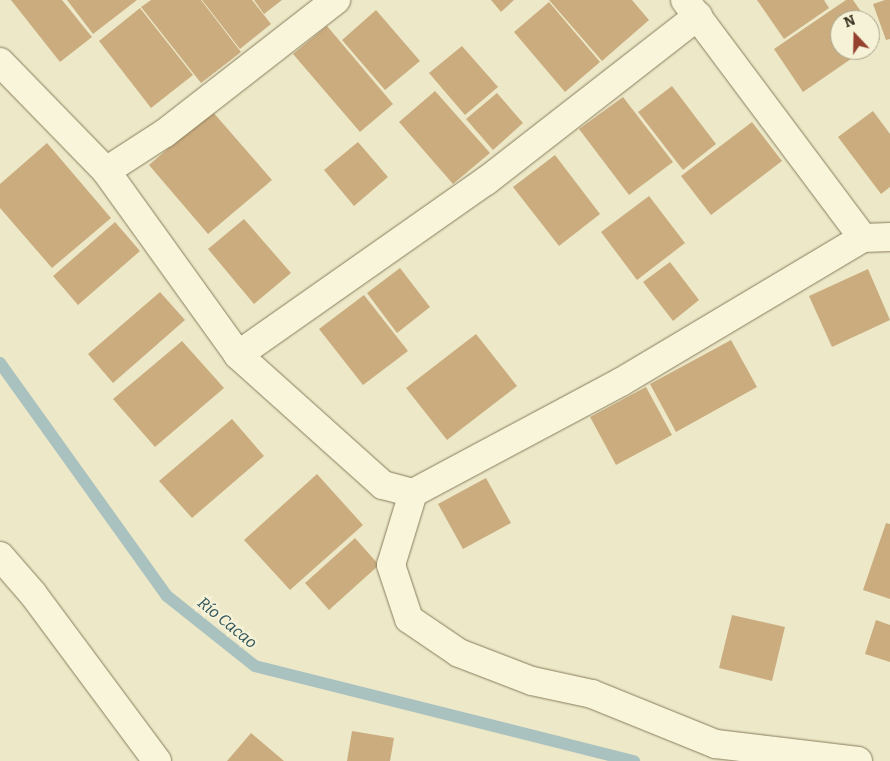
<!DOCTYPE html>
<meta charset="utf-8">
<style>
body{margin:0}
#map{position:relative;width:890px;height:761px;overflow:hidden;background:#ede9c8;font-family:Bitter,serif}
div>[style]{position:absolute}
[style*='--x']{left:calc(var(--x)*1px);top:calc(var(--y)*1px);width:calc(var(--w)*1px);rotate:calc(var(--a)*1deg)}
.stream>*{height:12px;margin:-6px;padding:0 6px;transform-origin:6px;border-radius:6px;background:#a9c1bf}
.building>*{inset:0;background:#caac7f}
.roads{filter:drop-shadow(0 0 1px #897c5d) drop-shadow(0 0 1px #897c5d)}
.minor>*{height:28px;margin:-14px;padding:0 14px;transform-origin:14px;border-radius:14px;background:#f8f5db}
span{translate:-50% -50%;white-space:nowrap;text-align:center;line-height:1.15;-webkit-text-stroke:4.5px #f5f2d7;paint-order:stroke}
.water-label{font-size:16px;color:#305459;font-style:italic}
.north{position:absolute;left:830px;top:10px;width:50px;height:50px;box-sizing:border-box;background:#f5f2d7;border:1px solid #aaa58e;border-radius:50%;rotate:339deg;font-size:14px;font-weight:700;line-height:20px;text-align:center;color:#3a3120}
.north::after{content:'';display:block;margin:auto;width:18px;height:22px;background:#96412f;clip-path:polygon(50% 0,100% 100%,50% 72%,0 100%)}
</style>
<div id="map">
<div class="stream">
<div style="--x:0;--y:363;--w:287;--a:54.4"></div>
<div style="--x:167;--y:596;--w:112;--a:38.5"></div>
<div style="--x:255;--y:666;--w:391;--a:14.1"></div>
</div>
<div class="building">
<div style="clip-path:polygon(11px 0,62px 0,92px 37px,60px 62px)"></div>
<div style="clip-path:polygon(67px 0,137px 0,93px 34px)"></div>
<div style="clip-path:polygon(151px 0,201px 0,241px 52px,201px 83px,141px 7px)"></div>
<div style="clip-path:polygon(202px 0,252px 0,271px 24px,240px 49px)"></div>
<div style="clip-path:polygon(254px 0,282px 0,264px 14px)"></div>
<div style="clip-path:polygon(491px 0,514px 0,501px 12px)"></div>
<div style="clip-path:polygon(549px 0,632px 0,649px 20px,602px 61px)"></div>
<div style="clip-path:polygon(757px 0,824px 0,829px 8px,784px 39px)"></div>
<div style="clip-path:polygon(846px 0,853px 0,867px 20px,840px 20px,840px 50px,864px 50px,803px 92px,774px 49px)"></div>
<div style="clip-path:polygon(885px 0,890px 0,890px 39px,886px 40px,873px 4px)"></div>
<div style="clip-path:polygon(549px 2px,600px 62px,565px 92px,514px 32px)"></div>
<div style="clip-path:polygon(140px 8px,193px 75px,151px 108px,99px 41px)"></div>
<div style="clip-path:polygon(376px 10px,420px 61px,385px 90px,342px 40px)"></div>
<div style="clip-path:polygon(870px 25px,880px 39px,870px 46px)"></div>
<div style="clip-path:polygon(327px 26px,393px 104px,360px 132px,293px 54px)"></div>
<div style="clip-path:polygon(462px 46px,498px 87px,465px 115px,429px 73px)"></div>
<div style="clip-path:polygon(672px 86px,716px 144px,683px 170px,638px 112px)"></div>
<div style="clip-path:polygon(435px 91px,490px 153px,453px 184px,399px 122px)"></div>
<div style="clip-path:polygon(497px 93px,523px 123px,493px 150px,466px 119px)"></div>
<div style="clip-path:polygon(623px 97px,673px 162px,629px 195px,579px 129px)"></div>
<div style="clip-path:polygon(212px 111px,272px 180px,208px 234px,149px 165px)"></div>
<div style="clip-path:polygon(873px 111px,890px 134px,890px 187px,881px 194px,838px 137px)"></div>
<div style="clip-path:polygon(752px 122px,782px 161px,711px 215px,681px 176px)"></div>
<div style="clip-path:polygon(358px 142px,388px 177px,354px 206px,324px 170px)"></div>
<div style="clip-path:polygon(47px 143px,111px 218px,52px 268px,0 208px,0 184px)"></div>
<div style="clip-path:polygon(555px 155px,600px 214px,559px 246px,513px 187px)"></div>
<div style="clip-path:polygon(649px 196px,685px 243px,637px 280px,601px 232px)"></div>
<div style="clip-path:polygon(244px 219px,291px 273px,254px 304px,208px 249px)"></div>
<div style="clip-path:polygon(115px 222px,140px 251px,78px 305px,53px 276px)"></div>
<div style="clip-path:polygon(670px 262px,699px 300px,673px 321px,643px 282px)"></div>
<div style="clip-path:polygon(400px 268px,430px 307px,397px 333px,367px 293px)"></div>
<div style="clip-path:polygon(868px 269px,890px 320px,832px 347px,809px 296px)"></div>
<div style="clip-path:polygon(160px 292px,185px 320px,113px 383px,88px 354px)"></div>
<div style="clip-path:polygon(364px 295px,408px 351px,363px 385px,319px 329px)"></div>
<div style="clip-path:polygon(476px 334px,517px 386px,447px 440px,406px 388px)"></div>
<div style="clip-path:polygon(731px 340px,757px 387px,676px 432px,650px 384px)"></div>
<div style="clip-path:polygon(182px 341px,224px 388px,155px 447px,113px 399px)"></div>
<div style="clip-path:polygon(646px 387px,672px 435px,616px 465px,590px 417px)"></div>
<div style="clip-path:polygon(232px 419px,264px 456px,192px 518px,159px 481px)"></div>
<div style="clip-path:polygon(317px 474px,363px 525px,290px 590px,244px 540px)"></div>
<div style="clip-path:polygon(486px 478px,511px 523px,463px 549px,438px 504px)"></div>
<div style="clip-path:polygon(886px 523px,890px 524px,890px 599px,863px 590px)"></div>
<div style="clip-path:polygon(355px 538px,379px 565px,329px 610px,305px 583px)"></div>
<div style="clip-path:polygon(732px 615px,785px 627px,772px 681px,719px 668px)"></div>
<div style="clip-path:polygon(876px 620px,890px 625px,890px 662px,865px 654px)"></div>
<div style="clip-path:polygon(352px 731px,394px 738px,390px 761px,347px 761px)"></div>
<div style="clip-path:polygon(251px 733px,284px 761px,227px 761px)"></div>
</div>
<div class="roads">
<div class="minor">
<div style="--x:685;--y:0;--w:297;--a:53.2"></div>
<div style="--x:0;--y:62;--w:152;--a:45.8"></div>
<div style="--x:106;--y:171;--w:226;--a:54.3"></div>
<div style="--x:238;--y:355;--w:195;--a:41.9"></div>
<div style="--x:383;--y:485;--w:31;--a:15"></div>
<div style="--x:413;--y:493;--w:236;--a:-28.1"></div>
<div style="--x:621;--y:382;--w:282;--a:-30.8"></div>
<div style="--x:863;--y:238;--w:27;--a:-2"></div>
<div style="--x:106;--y:171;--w:70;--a:-32.8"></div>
<div style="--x:165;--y:133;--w:217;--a:-37.9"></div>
<div style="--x:238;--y:355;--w:303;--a:-35.1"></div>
<div style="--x:486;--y:181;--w:269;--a:-37.9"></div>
<div style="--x:413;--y:493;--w:75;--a:107"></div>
<div style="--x:391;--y:565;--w:57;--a:71.6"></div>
<div style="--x:409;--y:619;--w:60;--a:34.2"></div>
<div style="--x:459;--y:653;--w:78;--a:21"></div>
<div style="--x:532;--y:681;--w:61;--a:12.2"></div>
<div style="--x:592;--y:694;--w:134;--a:22"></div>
<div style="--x:716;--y:744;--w:143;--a:6.8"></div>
<div style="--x:0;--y:556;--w:50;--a:49"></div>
<div style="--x:33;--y:594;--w:208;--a:53.4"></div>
</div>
</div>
<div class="water-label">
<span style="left:227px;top:623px;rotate:39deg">Río Cacao</span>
</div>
<div class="north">N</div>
</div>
